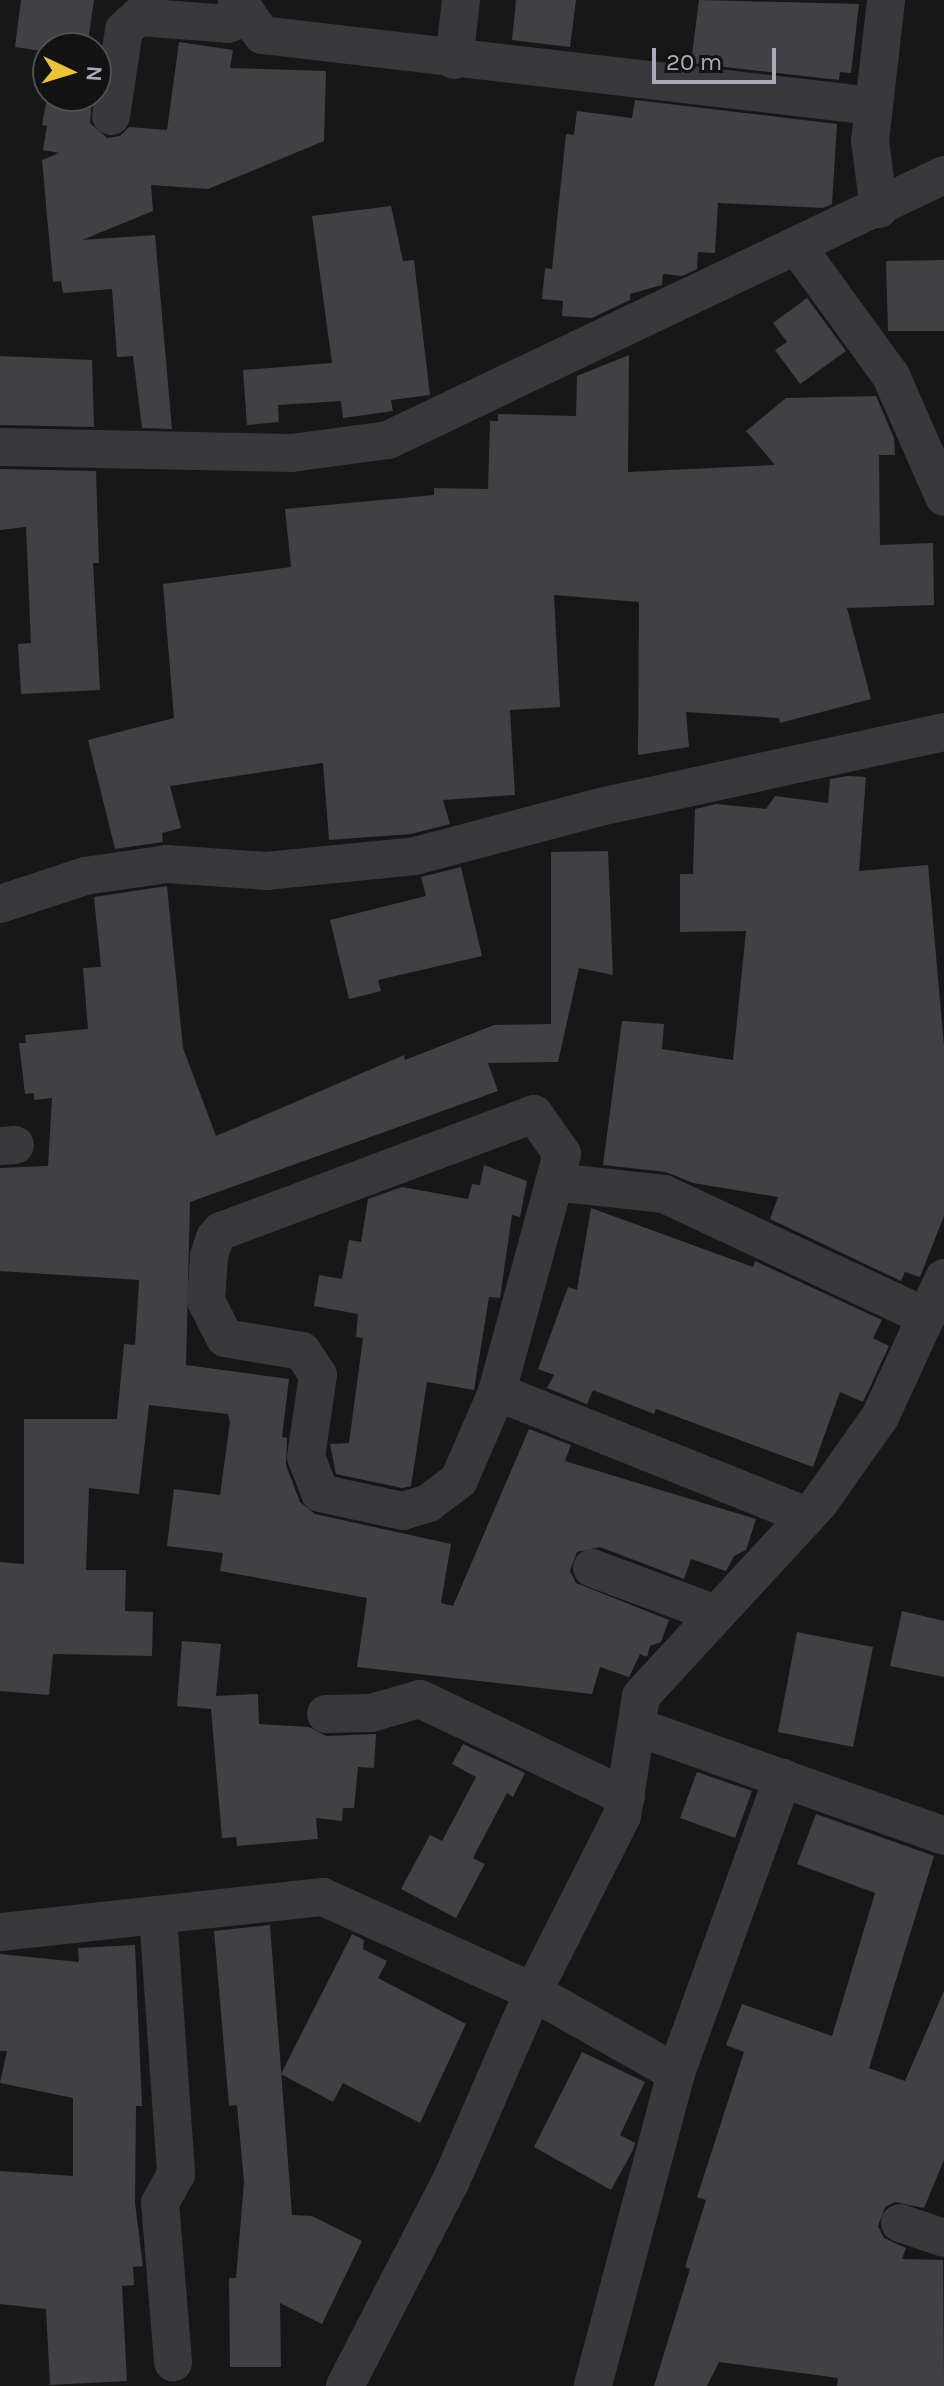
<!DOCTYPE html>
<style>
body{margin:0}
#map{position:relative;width:944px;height:2386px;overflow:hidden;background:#171718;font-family:Karla,sans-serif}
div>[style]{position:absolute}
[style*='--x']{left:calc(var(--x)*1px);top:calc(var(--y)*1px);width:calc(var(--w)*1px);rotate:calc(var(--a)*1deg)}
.building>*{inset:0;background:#414145}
.minor>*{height:38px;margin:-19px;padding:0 19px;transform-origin:19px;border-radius:19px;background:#38383d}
span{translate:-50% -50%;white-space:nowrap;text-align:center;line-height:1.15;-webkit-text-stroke:6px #121213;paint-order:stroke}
.north{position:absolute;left:32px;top:32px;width:80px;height:80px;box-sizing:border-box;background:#121213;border:2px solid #4e5055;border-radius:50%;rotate:94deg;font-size:22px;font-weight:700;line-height:32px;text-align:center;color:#a9acb8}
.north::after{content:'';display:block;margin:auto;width:28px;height:36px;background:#ebc23c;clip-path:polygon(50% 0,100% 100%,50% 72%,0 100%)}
.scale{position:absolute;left:652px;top:48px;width:124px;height:36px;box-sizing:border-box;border:4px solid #a9acb8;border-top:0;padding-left:10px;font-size:24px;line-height:28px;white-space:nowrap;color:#a9acb8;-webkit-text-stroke:6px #121213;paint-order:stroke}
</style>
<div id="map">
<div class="building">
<div style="clip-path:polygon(21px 0,94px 0,87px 48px,48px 52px,15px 47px)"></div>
<div style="clip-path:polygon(516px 0,576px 0,570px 47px,512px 40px)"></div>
<div style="clip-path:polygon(699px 0,859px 4px,851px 73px,840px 72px,839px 80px,691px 63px)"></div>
<div style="clip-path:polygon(179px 42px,233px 50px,230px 68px,326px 71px,324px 141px,208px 189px,151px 185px,153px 211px,82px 240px,155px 235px,172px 429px,142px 428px,133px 356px,117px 357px,112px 289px,63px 293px,61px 281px,53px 282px,42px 160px,59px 153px,43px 150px,47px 126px,42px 125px,48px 93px,92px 96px,90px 123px,107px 138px,120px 136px,129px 127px,167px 130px)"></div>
<div style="clip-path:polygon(635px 100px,837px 124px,832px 204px,823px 208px,718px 203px,715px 253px,698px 252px,697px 269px,682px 276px,663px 274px,662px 285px,630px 294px,630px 300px,592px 318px,562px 316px,563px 301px,542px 299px,545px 268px,552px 269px,566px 134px,574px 135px,577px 111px,632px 118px)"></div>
<div style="clip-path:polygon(391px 206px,403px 261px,414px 260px,430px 395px,391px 400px,393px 411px,343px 418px,341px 401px,278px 405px,279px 422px,247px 425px,243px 370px,332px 363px,312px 216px)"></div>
<div style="clip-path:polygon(944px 260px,944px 331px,888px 331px,886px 261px)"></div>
<div style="clip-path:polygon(807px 298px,846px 351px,800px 384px,775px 350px,787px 342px,773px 323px)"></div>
<div style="clip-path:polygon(629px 355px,628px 472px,775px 465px,746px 431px,786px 398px,876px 396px,894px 438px,895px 455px,879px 455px,880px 545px,933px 543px,934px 605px,847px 608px,871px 699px,780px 723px,779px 718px,686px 712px,689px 747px,638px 755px,639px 602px,554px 595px,560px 707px,510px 710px,515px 795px,443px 800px,450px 824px,411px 834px,329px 840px,323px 763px,170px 786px,181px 828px,162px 833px,163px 842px,115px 849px,88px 740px,174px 718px,163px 584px,291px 567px,285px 509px,434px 495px,434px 488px,488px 489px,490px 421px,498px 421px,498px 414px,576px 416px,577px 376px)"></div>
<div style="clip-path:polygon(0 356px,92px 360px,94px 427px,0 425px)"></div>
<div style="clip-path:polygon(0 469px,96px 471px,99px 563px,93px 563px,100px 690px,21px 694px,18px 644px,31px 643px,26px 527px,0 530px)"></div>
<div style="clip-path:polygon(848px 776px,866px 777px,859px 871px,928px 865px,944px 1046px,944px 1216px,920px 1277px,905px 1272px,901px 1281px,770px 1219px,778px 1197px,693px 1183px,666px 1172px,603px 1165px,622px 1021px,664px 1024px,662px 1049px,733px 1060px,746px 931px,680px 932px,680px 874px,693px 874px,695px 809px,716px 804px,766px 809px,775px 796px,828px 803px,830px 779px)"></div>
<div style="clip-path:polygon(608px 851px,613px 975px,579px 968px,558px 1062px,488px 1063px,498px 1091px,190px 1202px,186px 1365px,289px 1379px,282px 1437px,287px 1438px,286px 1465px,300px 1502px,315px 1514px,451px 1544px,441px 1603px,453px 1606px,529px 1429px,571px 1445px,565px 1461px,756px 1519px,746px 1550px,734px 1556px,726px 1571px,691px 1559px,684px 1579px,600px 1547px,577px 1552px,570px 1571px,576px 1583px,669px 1620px,661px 1642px,650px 1646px,647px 1657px,640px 1654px,629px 1677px,600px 1667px,592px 1694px,357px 1667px,367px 1598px,220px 1571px,223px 1553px,167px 1546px,174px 1489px,220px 1495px,230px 1422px,228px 1414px,149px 1405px,139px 1494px,89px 1488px,86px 1570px,126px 1570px,125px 1611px,153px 1612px,152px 1656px,53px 1654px,49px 1695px,0 1691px,0 1562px,24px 1564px,24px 1419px,117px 1419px,124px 1344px,135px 1345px,139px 1280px,0 1271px,0 1168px,48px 1166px,52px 1098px,34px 1100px,34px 1093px,25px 1094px,19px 1043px,26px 1043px,25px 1035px,88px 1029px,83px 968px,101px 967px,94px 897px,167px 886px,183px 1048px,216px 1136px,404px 1055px,405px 1060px,494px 1025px,551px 1024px,551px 852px)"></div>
<div style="clip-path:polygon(461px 867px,482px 956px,378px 980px,381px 991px,349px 999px,330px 920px,426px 896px,421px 877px)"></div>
<div style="clip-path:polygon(484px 1165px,527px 1181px,520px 1217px,512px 1215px,500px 1298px,489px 1297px,474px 1390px,427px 1382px,411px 1486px,402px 1488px,336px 1474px,330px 1444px,349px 1443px,363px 1338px,356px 1337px,358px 1314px,314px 1306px,319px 1275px,342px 1279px,349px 1240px,361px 1242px,368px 1199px,402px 1187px,468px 1199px,472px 1184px,480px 1185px)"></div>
<div style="clip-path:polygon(591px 1208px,753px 1267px,755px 1261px,882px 1320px,873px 1338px,889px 1346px,863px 1402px,840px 1392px,813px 1467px,656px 1409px,654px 1414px,593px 1390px,587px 1404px,547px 1388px,554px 1375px,538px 1369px,568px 1287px,577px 1290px)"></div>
<div style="clip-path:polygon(902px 1611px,944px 1621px,944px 1677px,890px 1666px)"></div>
<div style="clip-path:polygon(797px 1632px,873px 1647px,853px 1747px,778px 1732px)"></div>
<div style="clip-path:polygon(182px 1641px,221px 1644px,216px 1696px,258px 1694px,259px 1724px,309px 1727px,326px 1736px,376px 1734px,374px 1768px,358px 1767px,354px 1808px,343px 1808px,342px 1821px,316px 1818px,318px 1839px,237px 1846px,236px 1837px,222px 1838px,211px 1709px,177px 1706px)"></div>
<div style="clip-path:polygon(463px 1744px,525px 1773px,513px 1797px,507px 1793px,473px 1858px,485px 1864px,456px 1918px,401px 1889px,430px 1835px,442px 1841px,476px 1777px,452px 1764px)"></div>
<div style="clip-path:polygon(697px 1772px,752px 1791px,735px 1838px,680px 1818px)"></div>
<div style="clip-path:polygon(816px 1814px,934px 1856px,869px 2068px,905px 2081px,944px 1991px,944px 2160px,924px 2208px,895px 2202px,885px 2207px,878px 2226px,884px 2238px,906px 2248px,902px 2259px,943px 2260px,944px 2386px,837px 2386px,838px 2378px,719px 2362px,707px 2386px,654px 2386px,690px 2269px,685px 2267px,706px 2200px,697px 2197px,744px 2052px,726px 2045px,742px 2004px,832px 2036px,875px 1893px,797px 1864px)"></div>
<div style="clip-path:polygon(270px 1925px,292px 2215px,312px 2216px,362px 2241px,322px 2324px,280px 2303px,281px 2367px,230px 2367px,229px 2278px,236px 2278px,244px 2182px,237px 2105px,229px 2106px,214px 1931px)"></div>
<div style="clip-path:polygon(352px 1934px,364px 1940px,363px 1949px,387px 1961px,378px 1978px,466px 2024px,420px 2123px,343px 2083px,333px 2102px,281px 2074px)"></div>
<div style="clip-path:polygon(135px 1945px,142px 2106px,136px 2106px,135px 2203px,143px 2266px,133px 2267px,134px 2285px,122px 2286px,127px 2381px,50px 2385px,46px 2309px,0 2304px,0 2171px,73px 2176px,73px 2098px,0 2083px,7px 2051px,0 2051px,0 1954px,79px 1962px,78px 1948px)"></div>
<div style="clip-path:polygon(582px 2052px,645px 2082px,620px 2135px,635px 2143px,633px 2150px,611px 2190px,534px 2147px)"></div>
</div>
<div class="minor">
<div style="--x:237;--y:0;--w:43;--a:54.5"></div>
<div style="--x:262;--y:35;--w:616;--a:6.62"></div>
<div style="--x:454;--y:60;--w:60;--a:-83.3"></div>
<div style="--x:111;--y:116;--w:87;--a:-81.4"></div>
<div style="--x:124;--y:30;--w:19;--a:-43"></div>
<div style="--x:138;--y:17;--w:90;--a:4.4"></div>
<div style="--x:228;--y:24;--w:22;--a:-22"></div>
<div style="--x:879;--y:209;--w:69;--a:-97.5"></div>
<div style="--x:870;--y:141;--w:142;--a:-83.5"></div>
<div style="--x:798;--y:248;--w:158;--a:54"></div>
<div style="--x:891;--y:376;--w:132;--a:66.3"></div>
<div style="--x:0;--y:447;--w:291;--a:1.2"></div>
<div style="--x:291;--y:453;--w:98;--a:-7.6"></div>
<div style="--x:388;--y:440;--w:616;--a:-25.48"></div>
<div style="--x:0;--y:904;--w:89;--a:-18.2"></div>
<div style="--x:85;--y:876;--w:83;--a:-8.3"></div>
<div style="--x:167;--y:864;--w:99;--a:4"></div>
<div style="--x:266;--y:871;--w:150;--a:-5.7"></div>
<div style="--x:415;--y:856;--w:191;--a:-14.8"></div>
<div style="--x:600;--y:807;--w:352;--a:-12.3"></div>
<div style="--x:534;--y:1114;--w:49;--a:55"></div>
<div style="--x:562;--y:1154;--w:247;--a:105.3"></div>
<div style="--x:497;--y:1392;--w:96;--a:113.4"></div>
<div style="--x:459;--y:1480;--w:38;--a:143"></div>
<div style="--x:429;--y:1503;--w:27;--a:163"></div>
<div style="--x:403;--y:1511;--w:85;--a:-167.8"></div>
<div style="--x:320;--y:1493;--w:39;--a:-111"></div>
<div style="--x:306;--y:1457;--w:83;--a:-81.7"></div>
<div style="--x:318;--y:1375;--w:29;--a:-124"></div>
<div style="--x:302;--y:1351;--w:78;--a:-170.4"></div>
<div style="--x:225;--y:1338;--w:42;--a:-117.2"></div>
<div style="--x:206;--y:1301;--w:45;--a:-86.2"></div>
<div style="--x:209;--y:1256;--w:19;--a:-72"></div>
<div style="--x:215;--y:1238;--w:9;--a:-49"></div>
<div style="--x:221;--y:1231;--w:334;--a:-20.5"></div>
<div style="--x:0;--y:1146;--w:15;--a:-4"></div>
<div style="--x:554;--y:1182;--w:111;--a:6.2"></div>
<div style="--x:664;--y:1194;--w:290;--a:25.1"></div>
<div style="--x:497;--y:1392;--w:334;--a:21.8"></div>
<div style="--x:592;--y:1568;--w:129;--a:20.4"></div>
<div style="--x:326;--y:1714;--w:45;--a:-1.3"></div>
<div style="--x:371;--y:1713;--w:51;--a:-15.9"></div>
<div style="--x:420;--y:1699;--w:228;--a:25.4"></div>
<div style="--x:637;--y:1727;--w:326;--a:19.5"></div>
<div style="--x:158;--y:1915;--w:260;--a:86"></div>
<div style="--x:176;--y:2174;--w:33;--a:119"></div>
<div style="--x:160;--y:2203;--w:160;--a:85.3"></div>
<div style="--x:0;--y:1932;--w:325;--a:-6.2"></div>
<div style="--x:323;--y:1897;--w:230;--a:24.3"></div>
<div style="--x:533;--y:1992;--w:164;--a:29.5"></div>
<div style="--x:676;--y:2073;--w:324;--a:104.9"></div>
<div style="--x:676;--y:2073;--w:314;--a:-70.1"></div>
<div style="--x:900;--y:2223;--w:46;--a:18.8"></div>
<div style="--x:345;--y:2386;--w:231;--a:-62.7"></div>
<div style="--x:451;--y:2181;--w:206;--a:-66.5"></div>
<div style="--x:533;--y:1992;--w:197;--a:-63.2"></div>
<div style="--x:622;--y:1816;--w:121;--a:-81"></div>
<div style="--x:641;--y:1696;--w:263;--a:-47.3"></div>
<div style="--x:819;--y:1503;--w:105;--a:-54.7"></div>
<div style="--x:880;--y:1417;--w:153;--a:-65.3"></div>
</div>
<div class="north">N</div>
<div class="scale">20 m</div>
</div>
